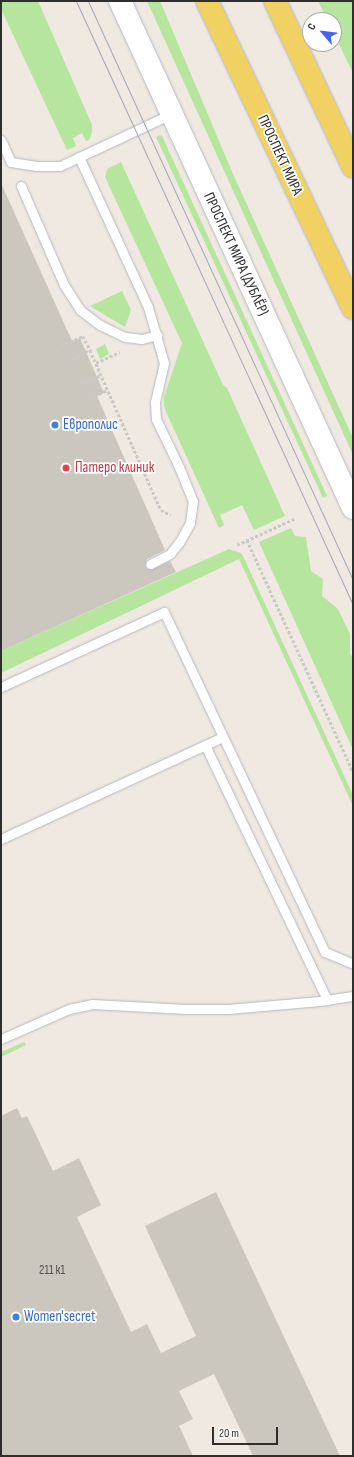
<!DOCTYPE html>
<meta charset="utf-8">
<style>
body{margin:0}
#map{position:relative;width:354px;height:1457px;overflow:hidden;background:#efe9e1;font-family:"Sofia Sans Condensed",sans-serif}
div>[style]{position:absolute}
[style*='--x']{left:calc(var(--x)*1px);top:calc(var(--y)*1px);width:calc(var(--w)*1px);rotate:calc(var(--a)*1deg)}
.green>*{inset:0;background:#b6e59e}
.building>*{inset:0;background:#cbc7bf}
.path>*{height:2.5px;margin-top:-1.25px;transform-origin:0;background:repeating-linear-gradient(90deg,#c9c9c9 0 3px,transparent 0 5px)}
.roads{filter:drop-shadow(0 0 1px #b4b7c1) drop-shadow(0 0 1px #b4b7c1)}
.service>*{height:9px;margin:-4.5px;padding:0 4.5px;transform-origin:4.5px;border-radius:4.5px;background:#fff}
.secondary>*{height:22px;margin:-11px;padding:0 11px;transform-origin:11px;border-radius:11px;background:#fff}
.primary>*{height:22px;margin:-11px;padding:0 11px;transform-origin:11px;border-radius:11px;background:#f2d163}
.tram>*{height:1px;margin:-0.5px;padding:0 0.5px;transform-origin:0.5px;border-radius:0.5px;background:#a3a6b8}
.dots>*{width:11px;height:11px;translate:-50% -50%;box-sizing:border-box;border:2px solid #fff;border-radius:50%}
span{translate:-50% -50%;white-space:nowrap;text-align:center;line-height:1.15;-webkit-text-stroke:3.5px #fff;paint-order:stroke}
.number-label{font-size:13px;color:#555452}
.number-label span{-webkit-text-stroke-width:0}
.street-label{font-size:15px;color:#2e2e2e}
.shop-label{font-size:15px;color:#366cbe}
.left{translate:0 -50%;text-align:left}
.health-label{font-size:15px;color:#be3a42}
.frame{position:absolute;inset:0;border:2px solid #2e2e2e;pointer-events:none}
.north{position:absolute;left:302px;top:12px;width:40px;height:40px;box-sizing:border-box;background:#fff;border:1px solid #ababab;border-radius:50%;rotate:298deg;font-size:11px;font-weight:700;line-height:16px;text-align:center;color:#2e2e2e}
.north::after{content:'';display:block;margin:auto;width:14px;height:18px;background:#4264fb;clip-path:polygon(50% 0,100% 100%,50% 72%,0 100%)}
.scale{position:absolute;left:212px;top:1427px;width:66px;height:18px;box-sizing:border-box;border:2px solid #2e2e2e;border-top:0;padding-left:5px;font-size:12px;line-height:14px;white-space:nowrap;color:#2e2e2e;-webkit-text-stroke:3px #fff;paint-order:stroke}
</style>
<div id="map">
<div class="green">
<div style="clip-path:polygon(1px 1px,38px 1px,92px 125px,92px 133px,89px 140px,86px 141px,82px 133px,73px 138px,76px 146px,67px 150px,1px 9px)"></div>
<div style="clip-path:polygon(147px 1px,160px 1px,233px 174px,353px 438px,353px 455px)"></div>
<div style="clip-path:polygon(318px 1px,353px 1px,353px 73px,334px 34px,334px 20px,327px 20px)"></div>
<div style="clip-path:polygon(160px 135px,162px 136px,327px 496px,323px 498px,156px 137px)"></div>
<div style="clip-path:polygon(121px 162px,223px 385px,227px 388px,285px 516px,254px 530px,242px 505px,220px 515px,224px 525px,219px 528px,167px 414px,164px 406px,164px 397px,182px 343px,105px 177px,107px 169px)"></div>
<div style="clip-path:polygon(122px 291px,131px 310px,125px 327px,90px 306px)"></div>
<div style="clip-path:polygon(105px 344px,109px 354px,100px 359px,96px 349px)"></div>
<div style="clip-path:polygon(291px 528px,295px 536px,306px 537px,311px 571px,323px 579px,322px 596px,338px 609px,350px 634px,350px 653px,353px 658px,353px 750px,259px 542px)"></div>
<div style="clip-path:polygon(229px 549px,241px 553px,243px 556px,353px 795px,353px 806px,239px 559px,1px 673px,1px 651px)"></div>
<div style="clip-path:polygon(24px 1042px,26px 1045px,1px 1057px,1px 1052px)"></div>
</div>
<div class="building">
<div style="clip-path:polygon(1px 183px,72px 341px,80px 338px,104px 393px,97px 396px,165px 550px,147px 559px,145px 566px,147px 569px,152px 569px,170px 561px,176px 572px,1px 651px)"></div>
<div style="clip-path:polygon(17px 1108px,22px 1118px,27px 1116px,53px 1171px,79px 1158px,101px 1205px,77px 1217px,131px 1332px,147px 1324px,161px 1353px,196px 1336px,145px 1226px,216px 1192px,340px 1456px,253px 1456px,214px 1374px,179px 1391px,193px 1419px,179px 1426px,193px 1456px,1px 1456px,1px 1116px)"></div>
</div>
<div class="path">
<div style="--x:61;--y:346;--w:24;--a:-24"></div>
<div style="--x:83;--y:336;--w:16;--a:63"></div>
<div style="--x:67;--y:361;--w:25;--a:-26"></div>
<div style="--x:90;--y:350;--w:175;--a:66.1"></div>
<div style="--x:161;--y:510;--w:11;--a:27"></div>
<div style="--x:96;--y:363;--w:26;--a:-25"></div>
<div style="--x:78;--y:385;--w:25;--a:-23"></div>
<div style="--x:85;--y:400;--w:24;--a:-24"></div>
<div style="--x:247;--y:540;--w:254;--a:65.4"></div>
<div style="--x:237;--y:545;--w:65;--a:-24.6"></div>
</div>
<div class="roads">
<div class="service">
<div style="--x:1;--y:140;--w:24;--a:66"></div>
<div style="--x:11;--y:162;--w:26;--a:9"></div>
<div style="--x:37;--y:166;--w:23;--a:0"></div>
<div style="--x:60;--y:166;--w:123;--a:-25.1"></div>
<div style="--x:79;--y:157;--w:165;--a:65.3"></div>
<div style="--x:148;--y:307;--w:58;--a:74.1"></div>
<div style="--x:164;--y:363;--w:40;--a:103"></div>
<div style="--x:155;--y:402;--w:17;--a:87"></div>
<div style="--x:156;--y:419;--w:53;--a:64.4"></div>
<div style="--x:179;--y:467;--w:37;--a:68"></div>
<div style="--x:193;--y:501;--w:22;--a:98"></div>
<div style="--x:190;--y:523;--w:21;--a:119"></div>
<div style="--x:180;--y:541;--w:16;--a:128"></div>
<div style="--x:170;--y:554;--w:22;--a:153"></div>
<div style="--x:21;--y:186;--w:108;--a:66.5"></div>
<div style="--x:64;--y:285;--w:30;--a:57"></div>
<div style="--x:80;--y:310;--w:25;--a:37"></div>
<div style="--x:100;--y:325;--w:28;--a:26"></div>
<div style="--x:125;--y:337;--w:17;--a:7"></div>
<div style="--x:142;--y:339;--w:16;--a:-15"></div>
<div style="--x:1;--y:687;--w:179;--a:-24.7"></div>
<div style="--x:164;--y:612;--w:376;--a:64.7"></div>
<div style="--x:325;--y:952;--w:30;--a:23"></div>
<div style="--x:205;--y:745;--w:283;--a:64.4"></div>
<div style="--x:1;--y:839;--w:244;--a:-24.7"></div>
<div style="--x:1;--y:1039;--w:74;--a:-23.8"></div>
<div style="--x:69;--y:1009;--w:24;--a:-12"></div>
<div style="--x:92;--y:1004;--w:94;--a:3"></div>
<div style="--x:186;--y:1009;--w:42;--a:0"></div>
<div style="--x:228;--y:1009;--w:92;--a:-5"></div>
<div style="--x:320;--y:1001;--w:33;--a:-9"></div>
</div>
<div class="secondary">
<div style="--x:120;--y:1;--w:558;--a:65.32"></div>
</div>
<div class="primary">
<div style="--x:207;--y:1;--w:340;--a:64.6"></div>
<div style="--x:275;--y:1;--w:183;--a:64.8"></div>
</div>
</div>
<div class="tram">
<div style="--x:76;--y:1;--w:664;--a:65.36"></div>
<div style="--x:88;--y:1;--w:637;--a:65.41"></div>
</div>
<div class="dots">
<div style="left:55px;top:425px;background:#3f7fe0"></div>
<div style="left:66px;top:468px;background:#e0444e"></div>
<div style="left:16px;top:1317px;background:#3f7fe0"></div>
</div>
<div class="number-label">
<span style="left:52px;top:1270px">211 к1</span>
</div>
<div class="street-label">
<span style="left:280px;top:155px;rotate:65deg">ПРОСПЕКТ МИРА</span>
<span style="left:236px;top:254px;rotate:65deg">ПРОСПЕКТ МИРА (ДУБЛЁР)</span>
</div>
<div class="shop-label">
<span class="left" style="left:63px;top:425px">Европолис</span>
<span class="left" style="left:24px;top:1317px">Women'secret</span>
</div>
<div class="health-label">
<span class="left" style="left:75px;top:468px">Патеро клиник</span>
</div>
<div class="frame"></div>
<div class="north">С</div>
<div class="scale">20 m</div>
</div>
